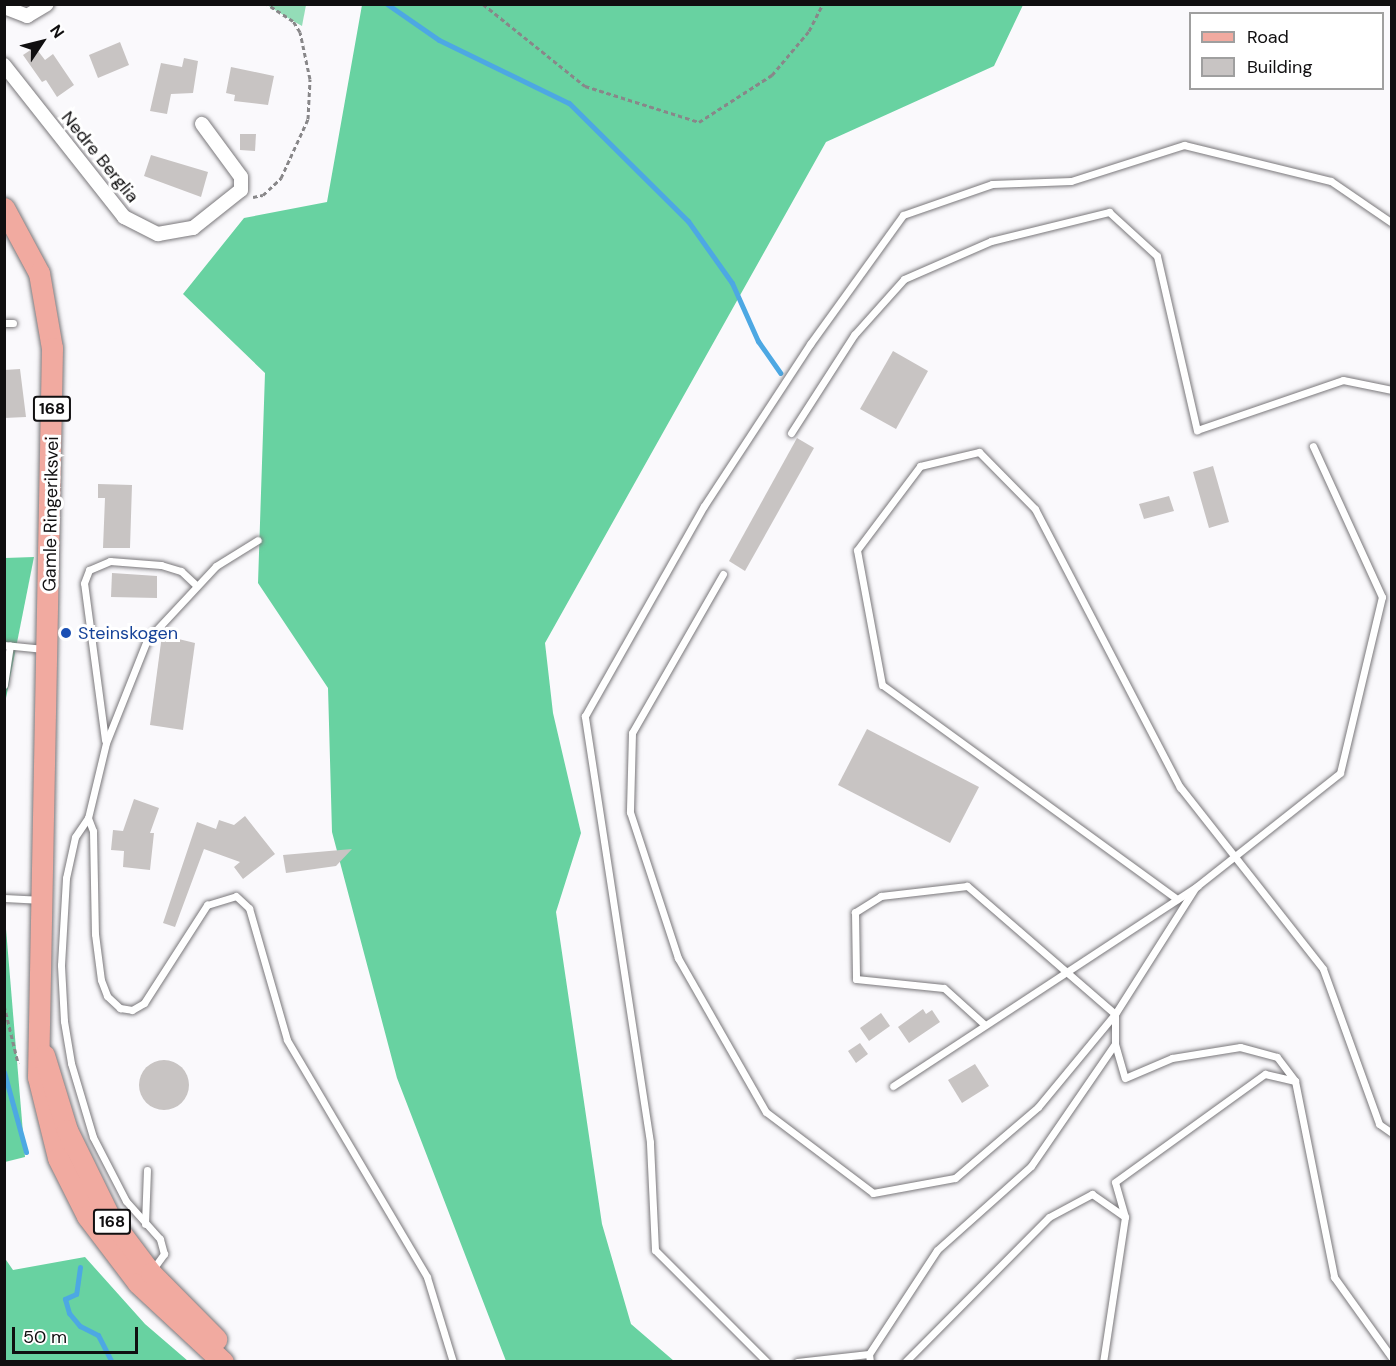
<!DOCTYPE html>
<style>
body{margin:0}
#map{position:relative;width:1396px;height:1366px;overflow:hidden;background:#faf9fc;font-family:"DM Sans",sans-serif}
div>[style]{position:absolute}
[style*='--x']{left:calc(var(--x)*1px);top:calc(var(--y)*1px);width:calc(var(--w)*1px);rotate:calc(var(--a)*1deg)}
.green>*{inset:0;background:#94ddb8}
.forest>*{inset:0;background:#68d2a1}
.stream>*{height:5px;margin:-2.5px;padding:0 2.5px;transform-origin:2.5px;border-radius:2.5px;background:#4da8e3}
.building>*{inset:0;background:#c8c4c3}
.round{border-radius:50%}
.path>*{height:3px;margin-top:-1.5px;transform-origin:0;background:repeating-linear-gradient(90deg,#888789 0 4.5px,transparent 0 7.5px)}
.roads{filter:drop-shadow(0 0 2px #7a787b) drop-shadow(0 0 2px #7a787b)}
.service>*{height:7px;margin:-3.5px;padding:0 3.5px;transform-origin:3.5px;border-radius:3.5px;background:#fff}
.minor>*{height:14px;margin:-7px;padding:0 7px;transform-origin:7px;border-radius:7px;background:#fff}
.primary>*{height:21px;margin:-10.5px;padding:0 10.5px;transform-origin:10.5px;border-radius:10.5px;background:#f1aaa0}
.dots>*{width:16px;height:16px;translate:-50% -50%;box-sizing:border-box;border:3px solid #fff;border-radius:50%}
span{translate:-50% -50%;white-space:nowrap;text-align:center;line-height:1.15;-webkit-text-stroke:6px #fff;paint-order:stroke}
.shield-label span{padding:2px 4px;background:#fff;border:2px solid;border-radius:4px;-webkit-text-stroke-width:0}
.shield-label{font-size:16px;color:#100f10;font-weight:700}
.street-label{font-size:18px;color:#100f10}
.transit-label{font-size:18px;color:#164399}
.left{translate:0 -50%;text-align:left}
.frame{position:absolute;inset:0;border:6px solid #100f10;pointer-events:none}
.legend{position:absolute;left:1189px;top:12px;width:195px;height:78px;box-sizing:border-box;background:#fff;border:2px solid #9f9f9f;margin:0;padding:8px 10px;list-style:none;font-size:18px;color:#100f10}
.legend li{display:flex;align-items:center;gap:12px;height:30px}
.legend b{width:30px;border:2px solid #9f9f9f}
.north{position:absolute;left:12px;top:12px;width:60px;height:60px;-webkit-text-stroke:4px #fff;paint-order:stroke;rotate:55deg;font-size:16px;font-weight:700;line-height:24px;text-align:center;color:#100f10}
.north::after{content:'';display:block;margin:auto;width:21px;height:27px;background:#100f10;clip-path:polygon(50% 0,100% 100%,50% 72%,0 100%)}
.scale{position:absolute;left:12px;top:1327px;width:126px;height:27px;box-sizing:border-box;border:3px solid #100f10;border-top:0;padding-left:8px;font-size:18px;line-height:21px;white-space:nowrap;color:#100f10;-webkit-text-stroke:4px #fff;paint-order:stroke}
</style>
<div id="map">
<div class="green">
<div style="clip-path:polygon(267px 5px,306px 5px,302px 26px,293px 21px)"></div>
</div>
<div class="forest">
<div style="clip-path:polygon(362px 5px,1023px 5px,994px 66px,826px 142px,545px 643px,553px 713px,581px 833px,556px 912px,602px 1224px,631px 1324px,674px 1361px,506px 1361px,397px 1078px,332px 832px,328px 688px,258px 583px,265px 373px,183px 294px,244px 218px,327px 202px)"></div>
<div style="clip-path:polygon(34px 557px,6px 698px,5px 703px,5px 558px)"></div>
<div style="clip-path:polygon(5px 917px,25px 1157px,5px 1162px,4px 917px)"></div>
<div style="clip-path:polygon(4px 1257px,13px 1270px,85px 1257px,145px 1324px,188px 1361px,5px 1361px)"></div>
</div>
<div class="stream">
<div style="--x:387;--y:4;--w:63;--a:34.7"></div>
<div style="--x:439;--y:40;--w:144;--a:25.9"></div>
<div style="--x:569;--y:103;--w:168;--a:44.8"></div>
<div style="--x:688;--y:221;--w:76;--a:54.6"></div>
<div style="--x:732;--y:283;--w:64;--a:65.9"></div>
<div style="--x:758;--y:341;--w:39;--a:55"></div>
<div style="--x:4;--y:1072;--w:83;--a:74.6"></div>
<div style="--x:80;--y:1267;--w:27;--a:98"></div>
<div style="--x:76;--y:1294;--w:12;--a:156"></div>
<div style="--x:65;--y:1299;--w:15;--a:74"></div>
<div style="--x:69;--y:1313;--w:17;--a:50"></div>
<div style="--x:80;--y:1326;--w:20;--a:27"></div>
<div style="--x:98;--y:1335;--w:30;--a:63"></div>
</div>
<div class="building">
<div style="clip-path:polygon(120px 42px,129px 65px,98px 78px,89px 55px)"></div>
<div style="clip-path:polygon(35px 47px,45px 60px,53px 54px,74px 85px,57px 97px,46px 80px,42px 82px,23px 55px)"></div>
<div style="clip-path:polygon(184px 58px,198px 61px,193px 93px,171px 94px,167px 114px,150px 111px,161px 63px,182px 67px)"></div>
<div style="clip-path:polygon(231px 67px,274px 76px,268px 105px,234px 101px,235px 95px,226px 93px)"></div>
<div style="clip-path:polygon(240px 134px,256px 134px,255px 151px,240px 150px)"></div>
<div style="clip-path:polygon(151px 155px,208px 172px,201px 197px,144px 176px)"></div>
<div style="clip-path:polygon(893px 351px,928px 371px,896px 429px,860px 409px)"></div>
<div style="clip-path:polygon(20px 369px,26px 417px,4px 418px,4px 370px)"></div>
<div style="clip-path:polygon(797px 438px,814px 448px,745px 571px,729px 561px)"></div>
<div style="clip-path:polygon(1213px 466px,1229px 522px,1209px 528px,1193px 472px)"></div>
<div style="clip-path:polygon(98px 484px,132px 485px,130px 548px,103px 548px,105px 498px,98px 498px)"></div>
<div style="clip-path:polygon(1169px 496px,1174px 511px,1144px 519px,1139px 504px)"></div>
<div style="clip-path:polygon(112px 573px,157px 576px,157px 598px,111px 597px)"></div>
<div style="clip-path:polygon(162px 635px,195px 643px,183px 730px,150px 725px)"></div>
<div style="clip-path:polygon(867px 729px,979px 787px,950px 843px,838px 785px)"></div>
<div style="clip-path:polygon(134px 799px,159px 808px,150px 833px,154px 833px,150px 870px,123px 867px,124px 851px,111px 850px,113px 830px,123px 831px)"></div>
<div style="clip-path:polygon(245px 816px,275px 854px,243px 879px,234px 867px,240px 862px,204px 849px,175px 927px,163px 923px,197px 822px,216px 829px,219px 820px,234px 825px)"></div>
<div style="clip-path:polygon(352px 849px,336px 866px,286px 873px,283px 855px)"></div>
<div style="clip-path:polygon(923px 1009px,926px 1014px,932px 1010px,940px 1022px,909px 1043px,898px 1027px)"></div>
<div style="clip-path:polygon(881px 1013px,890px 1026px,869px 1041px,860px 1028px)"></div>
<div style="clip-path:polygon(860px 1043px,868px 1054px,856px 1063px,848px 1051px)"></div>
<div class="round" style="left:139px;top:1060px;width:50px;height:50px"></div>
<div style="clip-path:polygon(975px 1064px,989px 1086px,962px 1103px,948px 1080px)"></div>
</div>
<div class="path">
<div style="--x:483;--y:4;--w:131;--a:38.8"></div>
<div style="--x:585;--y:86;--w:120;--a:17.5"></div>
<div style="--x:699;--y:122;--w:87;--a:-32.8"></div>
<div style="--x:772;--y:75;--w:57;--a:-49.9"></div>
<div style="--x:809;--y:31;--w:30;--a:-63"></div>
<div style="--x:253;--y:197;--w:10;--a:-11"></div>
<div style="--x:263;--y:195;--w:25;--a:-43"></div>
<div style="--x:281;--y:178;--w:65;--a:-65.4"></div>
<div style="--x:308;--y:119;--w:40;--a:-87.1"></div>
<div style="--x:310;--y:79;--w:48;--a:-102"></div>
<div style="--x:300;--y:32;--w:13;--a:-122"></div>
<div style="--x:293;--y:21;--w:31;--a:-147"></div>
<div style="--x:4;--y:1005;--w:60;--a:76.4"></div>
</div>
<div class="roads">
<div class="service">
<div style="--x:4;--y:323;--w:9;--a:0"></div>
<div style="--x:791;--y:433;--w:117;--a:-57.3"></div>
<div style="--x:854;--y:335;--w:75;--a:-48.2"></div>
<div style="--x:904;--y:279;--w:95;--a:-23.6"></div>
<div style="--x:991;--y:241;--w:122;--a:-13.8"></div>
<div style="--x:1109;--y:212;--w:65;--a:42.5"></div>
<div style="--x:1157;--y:256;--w:179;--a:77.1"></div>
<div style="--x:1197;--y:430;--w:154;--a:-18.9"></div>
<div style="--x:1343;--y:380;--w:50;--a:11.5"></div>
<div style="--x:723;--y:574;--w:183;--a:119.8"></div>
<div style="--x:632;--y:733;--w:79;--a:91.5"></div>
<div style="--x:630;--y:812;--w:154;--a:71.8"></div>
<div style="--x:678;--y:958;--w:177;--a:60.3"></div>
<div style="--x:766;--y:1112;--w:134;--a:37.1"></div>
<div style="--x:873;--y:1193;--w:83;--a:-10.4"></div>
<div style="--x:955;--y:1178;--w:109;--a:-40.5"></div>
<div style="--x:1038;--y:1107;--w:121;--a:-50.4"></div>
<div style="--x:1115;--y:1014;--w:196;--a:-139.1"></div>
<div style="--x:967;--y:886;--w:87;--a:173.4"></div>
<div style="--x:881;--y:896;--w:31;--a:148"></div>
<div style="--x:855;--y:912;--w:67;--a:89.1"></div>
<div style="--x:856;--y:979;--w:88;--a:5.8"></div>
<div style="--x:944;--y:988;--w:55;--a:42.1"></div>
<div style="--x:4;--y:645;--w:40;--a:5.7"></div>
<div style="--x:4;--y:685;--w:40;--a:-81.5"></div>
<div style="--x:105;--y:740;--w:158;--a:-97.6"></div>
<div style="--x:84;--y:583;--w:14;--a:-69"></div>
<div style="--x:89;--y:570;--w:23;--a:-23"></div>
<div style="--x:110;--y:561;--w:51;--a:4.5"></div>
<div style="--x:161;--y:565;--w:21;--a:17"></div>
<div style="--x:181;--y:571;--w:21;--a:43"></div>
<div style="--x:88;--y:818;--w:77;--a:-76.5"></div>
<div style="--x:106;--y:743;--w:111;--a:-68.3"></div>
<div style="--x:147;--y:640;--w:101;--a:-47"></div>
<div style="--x:216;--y:566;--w:49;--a:-31.8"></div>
<div style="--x:1195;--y:888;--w:149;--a:122.4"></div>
<div style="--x:1115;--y:1014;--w:30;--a:90"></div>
<div style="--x:1115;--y:1044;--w:35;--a:74"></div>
<div style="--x:1125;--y:1078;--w:51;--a:-23.1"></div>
<div style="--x:1172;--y:1058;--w:69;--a:-9.2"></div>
<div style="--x:1240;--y:1047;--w:38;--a:15"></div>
<div style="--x:1277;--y:1057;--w:30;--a:53"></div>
<div style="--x:4;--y:898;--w:34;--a:3"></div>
<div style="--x:1177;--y:899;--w:364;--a:-144"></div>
<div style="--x:882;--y:685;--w:137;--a:-100.5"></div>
<div style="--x:857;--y:550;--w:105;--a:-53.1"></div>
<div style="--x:920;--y:466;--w:61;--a:-13.3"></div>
<div style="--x:979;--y:452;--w:80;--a:45.5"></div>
<div style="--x:1035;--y:509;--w:314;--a:62.5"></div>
<div style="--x:1180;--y:787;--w:231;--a:51.8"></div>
<div style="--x:1323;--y:969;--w:165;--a:70.1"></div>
<div style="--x:1379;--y:1124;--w:16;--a:35"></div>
<div style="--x:893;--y:1086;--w:364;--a:-33.3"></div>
<div style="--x:1197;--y:886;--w:182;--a:-38.3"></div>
<div style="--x:1340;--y:773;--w:181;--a:-76.6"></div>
<div style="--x:1382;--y:597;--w:166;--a:-114.6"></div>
<div style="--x:1125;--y:1217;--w:36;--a:-106"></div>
<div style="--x:1115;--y:1182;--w:185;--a:-35.8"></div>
<div style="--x:1265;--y:1074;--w:31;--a:13"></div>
<div style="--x:1295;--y:1081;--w:200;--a:78.7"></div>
<div style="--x:1334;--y:1277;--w:100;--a:54.4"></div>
<div style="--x:145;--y:1224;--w:54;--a:-87.9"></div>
<div style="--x:153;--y:1269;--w:19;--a:-54"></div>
<div style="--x:164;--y:1254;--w:16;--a:-105"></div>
<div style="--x:160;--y:1239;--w:51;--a:-131.8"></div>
<div style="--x:126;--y:1201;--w:72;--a:-117.3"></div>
<div style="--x:93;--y:1137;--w:77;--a:-106.6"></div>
<div style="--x:71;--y:1063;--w:43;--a:-99.5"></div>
<div style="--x:64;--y:1021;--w:56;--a:-93.1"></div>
<div style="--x:61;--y:965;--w:87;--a:-86.7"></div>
<div style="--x:66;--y:878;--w:42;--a:-77.6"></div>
<div style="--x:75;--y:837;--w:23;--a:-56"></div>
<div style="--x:88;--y:818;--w:14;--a:69"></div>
<div style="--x:93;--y:831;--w:103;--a:88.9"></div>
<div style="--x:95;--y:934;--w:46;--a:82.6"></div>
<div style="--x:101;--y:980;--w:17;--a:69"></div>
<div style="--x:107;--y:996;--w:18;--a:43"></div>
<div style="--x:120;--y:1008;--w:12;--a:9"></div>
<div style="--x:132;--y:1010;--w:14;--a:-30"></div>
<div style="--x:144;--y:1003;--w:117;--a:-57.3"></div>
<div style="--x:207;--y:905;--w:30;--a:-17"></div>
<div style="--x:236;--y:896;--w:18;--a:43"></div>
<div style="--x:249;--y:908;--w:137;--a:73.9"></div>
<div style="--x:287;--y:1040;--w:275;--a:59.4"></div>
<div style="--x:427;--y:1277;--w:89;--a:73"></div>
<div style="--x:767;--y:1362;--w:158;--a:-135"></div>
<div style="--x:655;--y:1250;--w:108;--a:-92.7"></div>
<div style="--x:650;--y:1142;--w:431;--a:-98.7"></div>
<div style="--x:585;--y:716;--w:241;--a:-60.5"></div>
<div style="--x:704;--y:506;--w:194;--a:-56.8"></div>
<div style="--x:810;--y:344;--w:159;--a:-54.2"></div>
<div style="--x:903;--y:215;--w:94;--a:-19.2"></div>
<div style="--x:992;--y:184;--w:79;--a:-2.2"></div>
<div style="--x:1071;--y:181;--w:119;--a:-17.7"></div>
<div style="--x:1184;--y:145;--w:151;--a:13.8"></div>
<div style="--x:1331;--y:181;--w:74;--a:34.5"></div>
<div style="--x:797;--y:1362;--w:72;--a:-6.3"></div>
<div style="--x:870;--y:1362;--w:8;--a:-97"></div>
<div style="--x:869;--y:1354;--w:124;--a:-56.8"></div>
<div style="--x:937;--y:1250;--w:126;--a:-41.8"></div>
<div style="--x:1031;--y:1166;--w:148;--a:-55.5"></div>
<div style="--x:905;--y:1362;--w:204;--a:-45.2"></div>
<div style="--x:1049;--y:1217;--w:49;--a:-28.1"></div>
<div style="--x:1092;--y:1194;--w:40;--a:34.9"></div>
<div style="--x:1125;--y:1217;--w:147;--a:98.6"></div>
</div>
<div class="minor">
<div style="--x:4;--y:7;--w:25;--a:21"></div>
<div style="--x:27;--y:16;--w:23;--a:-31"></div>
<div style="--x:4;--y:65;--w:194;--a:51.7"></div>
<div style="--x:124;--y:217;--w:38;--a:27"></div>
<div style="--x:158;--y:234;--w:36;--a:-10"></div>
<div style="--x:193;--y:228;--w:61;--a:-38.4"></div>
<div style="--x:241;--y:190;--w:13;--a:-90"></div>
<div style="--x:241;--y:177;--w:66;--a:-126.3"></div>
</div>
<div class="primary">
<div style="--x:4;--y:208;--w:74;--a:61.7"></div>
<div style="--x:39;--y:273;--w:76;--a:80.2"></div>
<div style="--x:52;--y:348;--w:729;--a:91.1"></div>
<div style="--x:38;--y:1077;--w:83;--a:76.1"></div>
<div style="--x:58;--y:1158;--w:65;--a:63.4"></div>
<div style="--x:87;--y:1216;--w:84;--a:52.7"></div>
<div style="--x:138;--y:1283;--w:116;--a:42.9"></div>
<div style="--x:44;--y:1055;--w:78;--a:73"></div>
<div style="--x:67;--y:1130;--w:100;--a:63.9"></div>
<div style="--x:111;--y:1220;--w:66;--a:53"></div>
<div style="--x:151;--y:1273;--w:93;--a:45.4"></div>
</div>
</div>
<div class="dots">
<div style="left:66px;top:633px;background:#1a4fb4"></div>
</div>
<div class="shield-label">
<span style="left:52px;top:409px">168</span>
<span style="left:112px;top:1222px">168</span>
</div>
<div class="street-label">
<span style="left:100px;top:157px;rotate:51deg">Nedre Berglia</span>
<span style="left:51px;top:514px;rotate:-89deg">Gamle Ringeriksvei</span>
</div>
<div class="transit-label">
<span class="left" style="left:78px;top:633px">Steinskogen</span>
</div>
<div class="frame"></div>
<ul class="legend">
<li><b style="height:8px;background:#f1aaa0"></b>Road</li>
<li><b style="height:16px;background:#c8c4c3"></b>Building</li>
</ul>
<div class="north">N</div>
<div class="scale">50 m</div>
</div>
